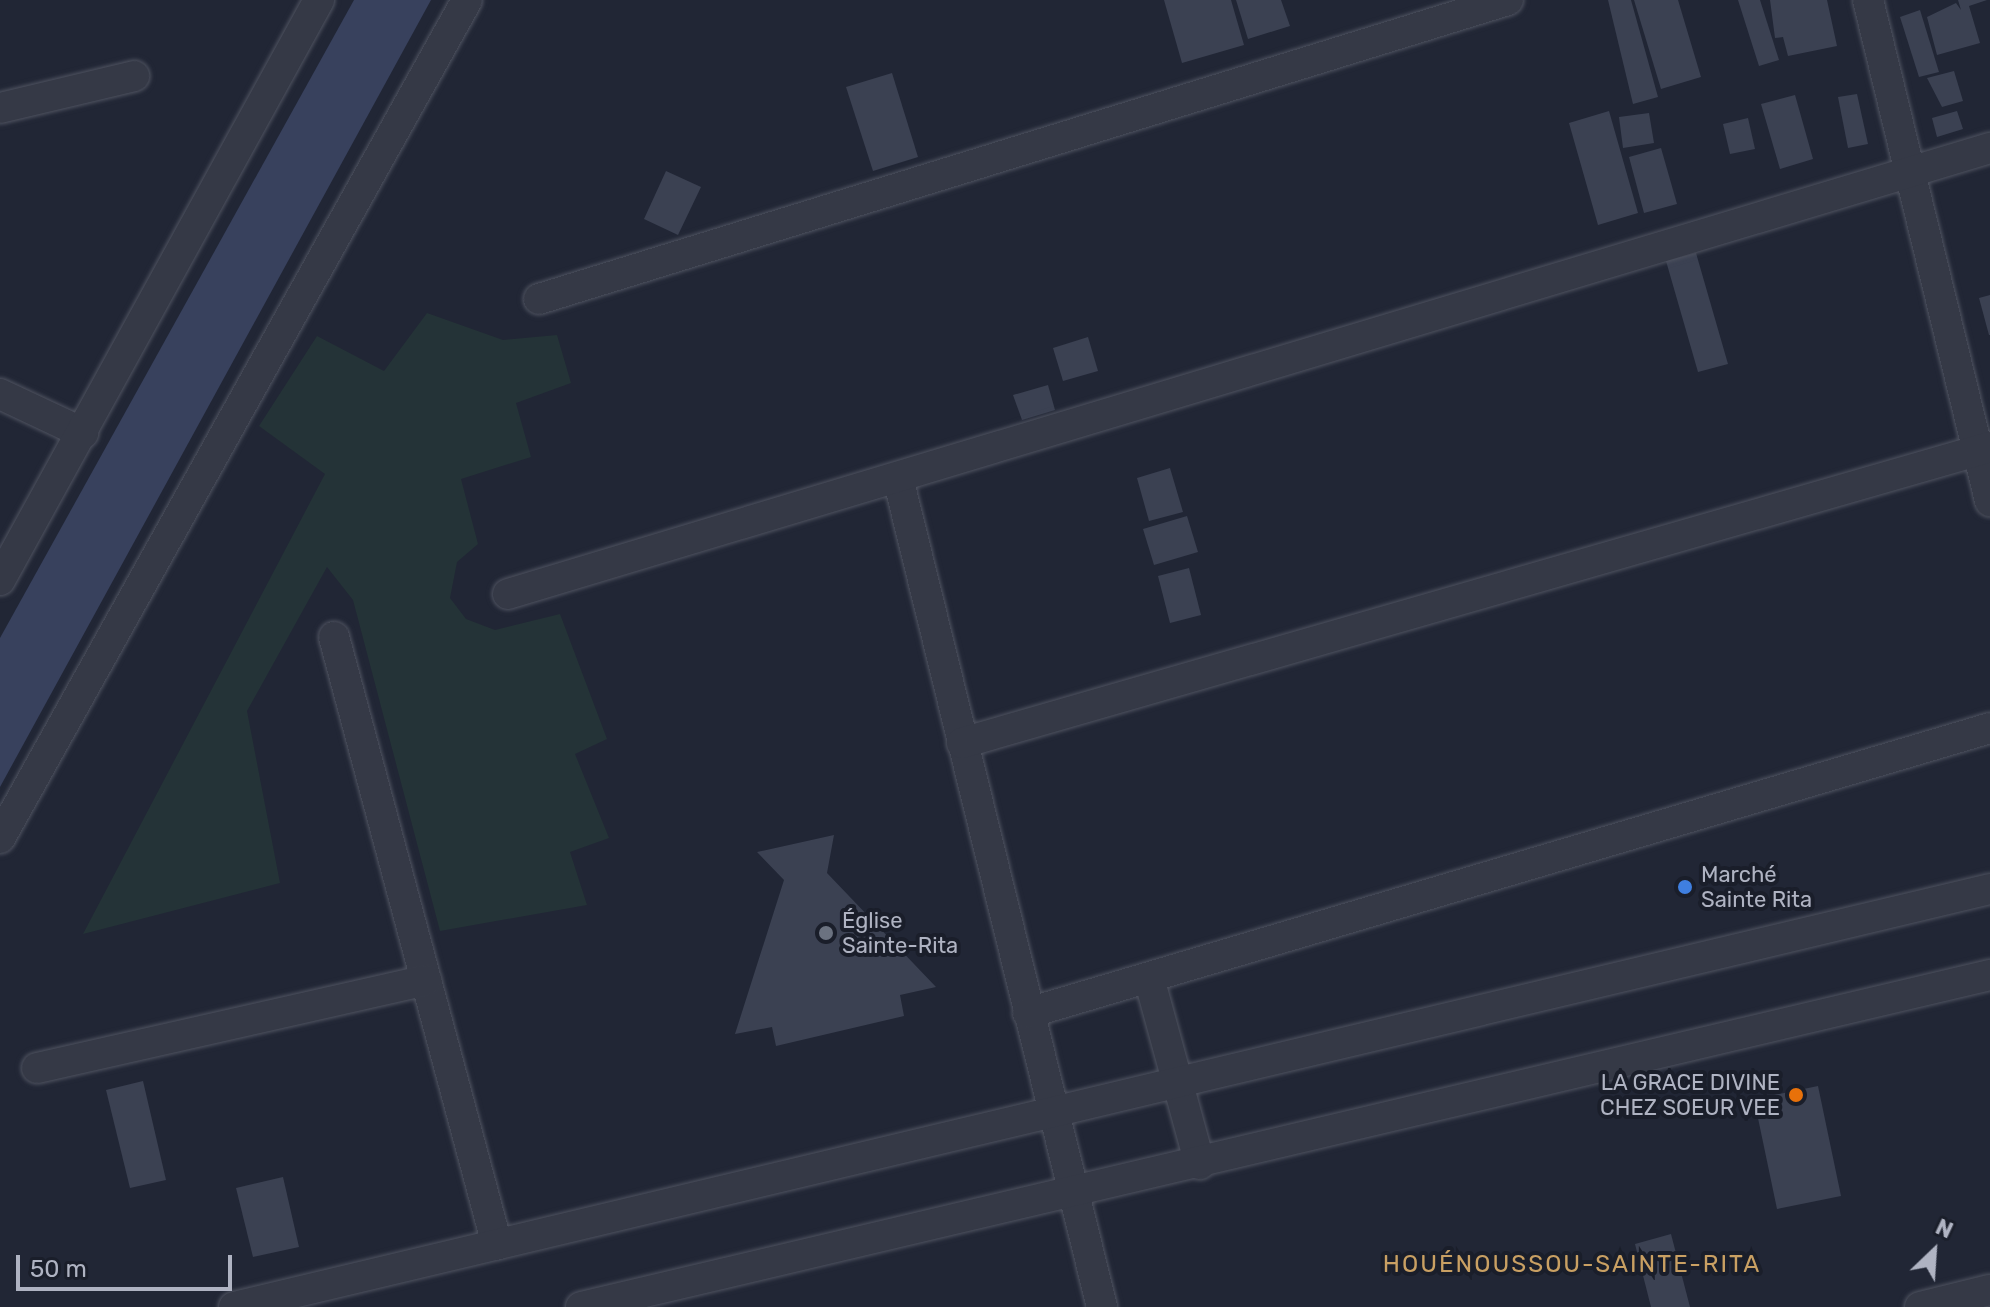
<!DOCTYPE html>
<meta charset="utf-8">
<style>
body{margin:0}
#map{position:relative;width:1990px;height:1307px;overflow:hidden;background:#212635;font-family:Rubik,sans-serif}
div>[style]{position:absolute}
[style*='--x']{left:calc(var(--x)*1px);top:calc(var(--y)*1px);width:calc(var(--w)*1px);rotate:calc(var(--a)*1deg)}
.green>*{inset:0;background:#243337}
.water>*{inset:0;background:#38415d}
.building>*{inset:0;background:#3b4152}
.roads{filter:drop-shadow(0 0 2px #4f5360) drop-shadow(0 0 2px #4f5360)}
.minor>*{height:30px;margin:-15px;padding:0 15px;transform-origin:15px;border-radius:15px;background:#353946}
.dots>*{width:22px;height:22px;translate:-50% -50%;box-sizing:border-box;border:4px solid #1a1e2a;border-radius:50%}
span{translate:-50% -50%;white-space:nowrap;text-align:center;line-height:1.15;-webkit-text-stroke:8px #1a1e2a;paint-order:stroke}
.poi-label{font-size:22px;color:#afb3c2}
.left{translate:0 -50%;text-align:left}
.right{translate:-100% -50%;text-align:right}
.neighbourhood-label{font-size:24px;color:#c9a063;letter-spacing:2px}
.north{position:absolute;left:1894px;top:1211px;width:80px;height:80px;-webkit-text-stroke:6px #1a1e2a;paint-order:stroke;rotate:25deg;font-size:22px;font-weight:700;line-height:32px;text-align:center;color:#afb3c2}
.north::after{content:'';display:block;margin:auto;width:28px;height:36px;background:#afb3c2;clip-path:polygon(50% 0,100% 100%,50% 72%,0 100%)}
.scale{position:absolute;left:16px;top:1255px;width:216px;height:36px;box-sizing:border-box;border:4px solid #afb3c2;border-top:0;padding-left:10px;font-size:24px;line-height:28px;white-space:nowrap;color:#afb3c2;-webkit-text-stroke:6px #1a1e2a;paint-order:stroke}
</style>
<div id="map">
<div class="green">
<div style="clip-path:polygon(427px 313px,503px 340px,557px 335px,571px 383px,516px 403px,531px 457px,461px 479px,478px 544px,457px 562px,450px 598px,466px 619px,495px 630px,560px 614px,607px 739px,575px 754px,609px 838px,570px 852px,587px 905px,440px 931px,353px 600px,327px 567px,247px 711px,280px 883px,83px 934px,325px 474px,259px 426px,317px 336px,384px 371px)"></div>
</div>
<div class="water">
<div style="clip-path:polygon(354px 0,431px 0,0 787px,0 638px)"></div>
</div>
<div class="building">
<div style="clip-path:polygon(1164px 0,1231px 0,1244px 45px,1182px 63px)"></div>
<div style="clip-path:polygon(1236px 0,1281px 0,1290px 26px,1248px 39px)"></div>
<div style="clip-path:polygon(1608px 0,1631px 0,1658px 97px,1633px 104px)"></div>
<div style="clip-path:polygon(1634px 0,1678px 0,1701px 77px,1661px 89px)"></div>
<div style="clip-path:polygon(1738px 0,1760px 0,1779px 60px,1759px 66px)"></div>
<div style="clip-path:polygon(1770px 0,1827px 0,1837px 46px,1788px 56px,1783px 37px,1775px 38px)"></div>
<div style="clip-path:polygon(1958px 0,1987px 0,1969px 6px,1980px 43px,1937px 55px,1927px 17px,1956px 3px,1961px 10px)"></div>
<div style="clip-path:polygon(1920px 10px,1939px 72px,1919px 77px,1900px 17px)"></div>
<div style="clip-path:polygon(1954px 71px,1963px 101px,1942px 107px,1927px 78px)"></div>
<div style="clip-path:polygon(892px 73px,918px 157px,873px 171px,846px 87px)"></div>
<div style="clip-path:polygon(1857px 94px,1868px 144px,1848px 148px,1838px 97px)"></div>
<div style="clip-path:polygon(1795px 95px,1813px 159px,1780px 169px,1761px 104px)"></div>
<div style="clip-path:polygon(1609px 111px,1638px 213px,1598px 225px,1569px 123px)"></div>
<div style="clip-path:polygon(1957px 111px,1963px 129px,1937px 137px,1932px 118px)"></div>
<div style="clip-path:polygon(1649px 113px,1654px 143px,1623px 148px,1619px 117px)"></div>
<div style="clip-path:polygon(1748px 118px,1755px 149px,1730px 154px,1723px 124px)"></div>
<div style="clip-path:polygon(1661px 148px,1677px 204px,1644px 213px,1629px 157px)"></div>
<div style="clip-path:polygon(666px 171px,701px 187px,678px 235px,644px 219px)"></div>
<div style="clip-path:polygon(1696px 253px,1728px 364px,1698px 372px,1666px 261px)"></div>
<div style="clip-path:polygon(1990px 295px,1990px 335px,1989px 335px,1979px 298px)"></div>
<div style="clip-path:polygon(1088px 337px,1098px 371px,1063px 381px,1053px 348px)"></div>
<div style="clip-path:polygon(1048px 385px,1055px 410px,1022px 420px,1013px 395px)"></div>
<div style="clip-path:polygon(1170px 468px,1183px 512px,1149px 521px,1137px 478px)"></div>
<div style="clip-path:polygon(1187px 516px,1198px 552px,1154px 565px,1143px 529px)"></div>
<div style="clip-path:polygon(1189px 568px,1201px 615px,1170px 623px,1158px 576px)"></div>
<div style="clip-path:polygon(834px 835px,827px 873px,936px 987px,900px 995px,904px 1016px,776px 1046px,772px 1027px,735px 1034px,784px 880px,757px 852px)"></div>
<div style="clip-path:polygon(143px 1081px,166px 1180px,130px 1188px,106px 1090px)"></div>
<div style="clip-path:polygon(1818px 1086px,1841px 1196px,1777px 1209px,1754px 1099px)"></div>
<div style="clip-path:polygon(283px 1177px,299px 1247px,253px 1257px,236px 1188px)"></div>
<div style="clip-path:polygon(1671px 1234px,1690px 1307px,1651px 1307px,1635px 1244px)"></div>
</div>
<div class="roads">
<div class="minor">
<div style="--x:1868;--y:0;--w:516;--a:76.31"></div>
<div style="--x:0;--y:108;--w:138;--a:-13.4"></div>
<div style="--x:539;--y:299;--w:1014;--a:-17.15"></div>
<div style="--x:0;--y:394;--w:92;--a:25.2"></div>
<div style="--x:898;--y:478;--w:854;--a:76.18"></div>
<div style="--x:0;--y:580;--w:662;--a:-61.19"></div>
<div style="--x:508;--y:594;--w:1548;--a:-16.75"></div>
<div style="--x:334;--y:637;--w:629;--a:74.99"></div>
<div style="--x:962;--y:743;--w:1070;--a:-16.06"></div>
<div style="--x:0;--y:838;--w:959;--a:-60.87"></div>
<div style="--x:1149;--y:978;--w:193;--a:74.7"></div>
<div style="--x:1028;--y:1013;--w:1003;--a:-16.5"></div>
<div style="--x:37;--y:1068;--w:399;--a:-12.7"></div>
<div style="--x:234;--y:1307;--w:1805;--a:-13.39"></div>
<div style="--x:581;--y:1307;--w:1448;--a:-13.26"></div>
<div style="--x:1920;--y:1307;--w:72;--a:-13.7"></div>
</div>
</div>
<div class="dots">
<div style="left:1685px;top:887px;background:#3f7fe0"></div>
<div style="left:826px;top:933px;background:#6b7280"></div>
<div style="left:1796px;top:1095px;background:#e8710a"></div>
</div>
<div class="poi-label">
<span class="left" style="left:1701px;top:887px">Marché<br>Sainte Rita</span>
<span class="left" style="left:842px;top:933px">Église<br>Sainte-Rita</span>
<span class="right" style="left:1780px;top:1095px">LA GRACE DIVINE<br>CHEZ SOEUR VEE</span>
</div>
<div class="neighbourhood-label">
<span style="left:1572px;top:1265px">HOUÉNOUSSOU-SAINTE-RITA</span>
</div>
<div class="north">N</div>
<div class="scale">50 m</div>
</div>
